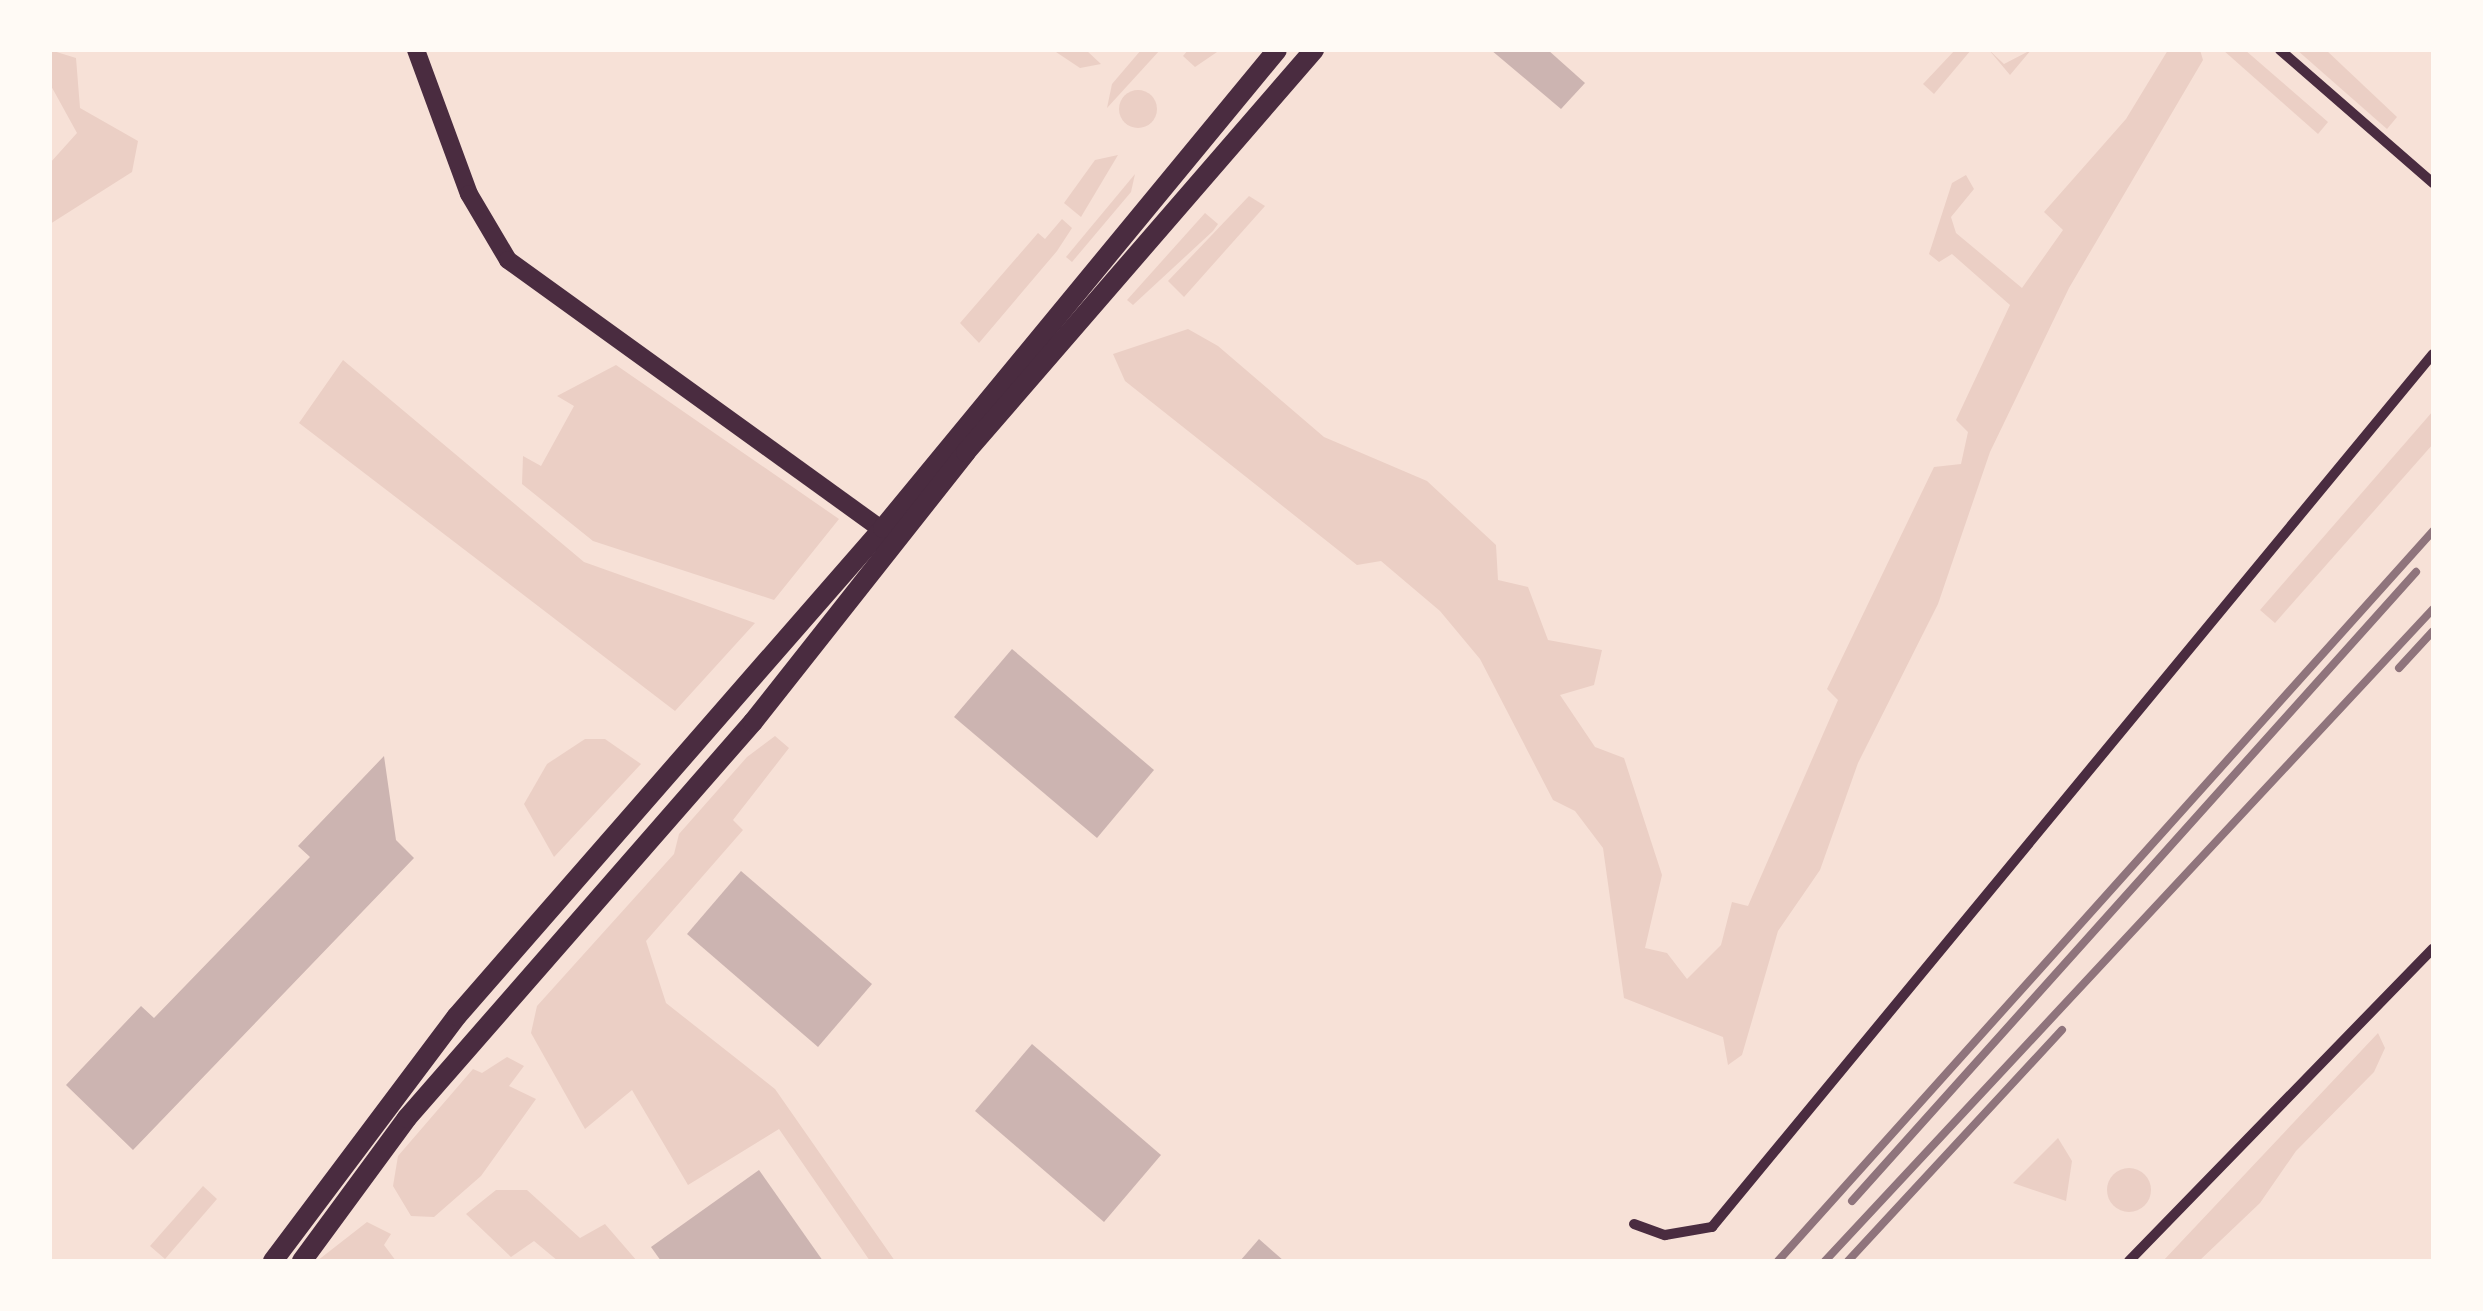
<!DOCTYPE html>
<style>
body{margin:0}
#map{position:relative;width:2483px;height:1311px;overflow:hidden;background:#f7e1d7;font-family:Rubik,sans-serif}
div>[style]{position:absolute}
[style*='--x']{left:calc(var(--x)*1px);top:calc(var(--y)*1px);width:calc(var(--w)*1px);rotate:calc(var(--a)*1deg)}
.green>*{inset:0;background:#ebcfc5}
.round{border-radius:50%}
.building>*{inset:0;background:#ccb4b1}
.minor>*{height:10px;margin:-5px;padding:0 5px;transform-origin:5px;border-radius:5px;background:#4a2c40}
.tertiary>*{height:18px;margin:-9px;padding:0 9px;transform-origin:9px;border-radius:9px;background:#4a2c40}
.secondary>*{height:20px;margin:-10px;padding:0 10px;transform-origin:10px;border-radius:10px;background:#4a2c40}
.rail>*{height:8px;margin:-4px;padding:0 4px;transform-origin:4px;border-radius:4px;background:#8f747c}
span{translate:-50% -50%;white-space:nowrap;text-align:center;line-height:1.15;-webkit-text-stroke:10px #fffaf5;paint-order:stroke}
.frame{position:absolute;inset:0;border:52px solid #fffaf5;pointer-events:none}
</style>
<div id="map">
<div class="green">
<div style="clip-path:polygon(50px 50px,76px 58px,80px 108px,138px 141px,132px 172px,50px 224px,50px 163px,77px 133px,50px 84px)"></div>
<div style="clip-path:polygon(1053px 50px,1086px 50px,1101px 64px,1080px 68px)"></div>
<div style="clip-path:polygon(1141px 50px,1160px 50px,1107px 108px,1112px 84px)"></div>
<div style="clip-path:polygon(1188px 50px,1220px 50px,1195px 67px,1183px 56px)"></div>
<div style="clip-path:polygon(1955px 50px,1971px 50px,1934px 94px,1923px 84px)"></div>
<div style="clip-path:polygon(1989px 50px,2004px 64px,2031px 50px,2010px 75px)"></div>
<div style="clip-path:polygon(2168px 50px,2200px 50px,2203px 60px,2069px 288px,1990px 452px,1938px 604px,1858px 763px,1820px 870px,1778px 931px,1742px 1055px,1728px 1065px,1723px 1037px,1624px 998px,1603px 848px,1575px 811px,1553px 800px,1480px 659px,1440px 611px,1381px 561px,1357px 565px,1125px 381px,1113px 354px,1188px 329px,1218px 346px,1324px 437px,1427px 481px,1496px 545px,1498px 580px,1528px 587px,1548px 640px,1602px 650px,1594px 685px,1560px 695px,1595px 747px,1624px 758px,1662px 875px,1645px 948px,1667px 953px,1687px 979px,1721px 945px,1732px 902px,1748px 906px,1838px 700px,1827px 689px,1934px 467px,1961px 464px,1968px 432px,1956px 420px,2010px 305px,1952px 254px,1939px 262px,1929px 254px,1952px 183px,1966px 175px,1974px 189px,1951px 217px,1956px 233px,2022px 288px,2063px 230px,2044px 212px,2126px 119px)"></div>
<div style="clip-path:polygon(2223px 50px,2245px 50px,2328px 122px,2318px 134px)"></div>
<div style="clip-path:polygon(2297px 50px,2326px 50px,2397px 117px,2387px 129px)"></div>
<div class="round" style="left:1119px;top:90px;width:38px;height:38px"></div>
<div style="clip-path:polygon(1118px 155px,1081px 217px,1064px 203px,1095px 160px)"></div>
<div style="clip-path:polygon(1135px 174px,1131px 192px,1072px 262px,1066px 257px)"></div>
<div style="clip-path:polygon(1249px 196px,1265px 206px,1184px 297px,1168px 281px)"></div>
<div style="clip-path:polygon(1205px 213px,1218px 224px,1213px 231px,1133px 305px,1127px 300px)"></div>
<div style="clip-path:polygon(1062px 219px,1072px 228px,1057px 251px,979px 343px,960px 323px,1038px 233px,1045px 239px)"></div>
<div style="clip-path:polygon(343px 360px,584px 562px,755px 623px,675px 711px,299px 423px)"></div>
<div style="clip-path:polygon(616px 365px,839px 519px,774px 600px,593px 541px,522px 484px,523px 456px,541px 466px,574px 406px,557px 396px)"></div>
<div style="clip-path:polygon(2433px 411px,2433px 444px,2275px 623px,2260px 610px)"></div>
<div style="clip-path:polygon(775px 736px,789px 748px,733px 820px,743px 830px,646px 941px,666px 1003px,775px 1089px,895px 1261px,870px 1261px,779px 1129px,688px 1185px,632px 1090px,585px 1129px,531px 1033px,537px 1006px,674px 854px,679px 834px,747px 757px)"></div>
<div style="clip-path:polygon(585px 739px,605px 739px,641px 764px,554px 857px,524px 804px,547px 764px)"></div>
<div style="clip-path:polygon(2378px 1033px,2385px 1048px,2374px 1072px,2296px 1151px,2260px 1203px,2199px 1261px,2163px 1261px)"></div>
<div style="clip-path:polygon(507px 1057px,524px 1066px,509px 1086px,536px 1099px,481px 1176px,434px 1217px,411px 1216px,393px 1186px,398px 1156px,473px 1069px,482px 1073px)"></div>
<div style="clip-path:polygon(2058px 1138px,2072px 1161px,2066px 1201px,2013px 1183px)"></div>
<div class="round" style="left:2107px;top:1168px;width:44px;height:44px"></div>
<div style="clip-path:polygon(203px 1186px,217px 1199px,165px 1259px,150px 1246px)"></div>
<div style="clip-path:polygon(496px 1190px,527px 1190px,580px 1238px,605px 1224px,637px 1261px,558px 1261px,534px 1241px,511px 1257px,466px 1214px)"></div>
<div style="clip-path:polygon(367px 1222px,391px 1234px,384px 1245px,396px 1261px,317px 1261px)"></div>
</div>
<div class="building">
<div style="clip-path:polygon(1491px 50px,1548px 50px,1585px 83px,1561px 109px)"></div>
<div style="clip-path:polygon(1012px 649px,1154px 770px,1097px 838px,954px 717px)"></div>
<div style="clip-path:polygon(384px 756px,396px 840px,414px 858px,133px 1150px,66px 1085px,141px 1006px,154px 1018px,310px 857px,298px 846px)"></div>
<div style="clip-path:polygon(741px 871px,872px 984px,818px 1047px,687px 934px)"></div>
<div style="clip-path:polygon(1032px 1044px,1161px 1155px,1104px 1222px,975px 1111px)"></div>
<div style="clip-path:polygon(759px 1170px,823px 1261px,661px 1261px,651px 1247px)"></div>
<div style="clip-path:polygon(1259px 1239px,1284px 1261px,1240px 1261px)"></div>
</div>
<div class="minor">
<div style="--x:2280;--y:50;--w:203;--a:41"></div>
<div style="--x:1634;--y:1224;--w:33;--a:20"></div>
<div style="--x:1665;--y:1235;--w:48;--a:-9.7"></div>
<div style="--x:1712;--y:1227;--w:1132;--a:-50.45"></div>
<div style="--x:2129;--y:1261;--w:436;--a:-45.8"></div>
</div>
<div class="tertiary">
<div style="--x:416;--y:50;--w:153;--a:69.8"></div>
<div style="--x:469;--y:194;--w:77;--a:59.4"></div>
<div style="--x:508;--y:260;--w:475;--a:35.8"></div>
</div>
<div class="secondary">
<div style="--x:273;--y:1261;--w:306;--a:-53.1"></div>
<div style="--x:457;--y:1016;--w:648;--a:-48.88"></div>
<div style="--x:883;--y:528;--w:619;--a:-50.5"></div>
<div style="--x:302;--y:1261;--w:177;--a:-53.7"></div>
<div style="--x:407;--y:1118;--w:526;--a:-48.86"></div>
<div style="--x:753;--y:722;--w:344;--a:-51.7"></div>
<div style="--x:966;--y:452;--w:532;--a:-49.12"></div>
</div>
<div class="rail">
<div style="--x:2399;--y:668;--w:50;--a:-47.4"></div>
<div style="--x:1852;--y:1201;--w:845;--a:-48.12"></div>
<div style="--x:1778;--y:1261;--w:981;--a:-48.1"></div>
<div style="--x:1825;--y:1261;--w:891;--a:-47"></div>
<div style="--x:1848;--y:1261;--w:315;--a:-47.2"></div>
</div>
<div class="frame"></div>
</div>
